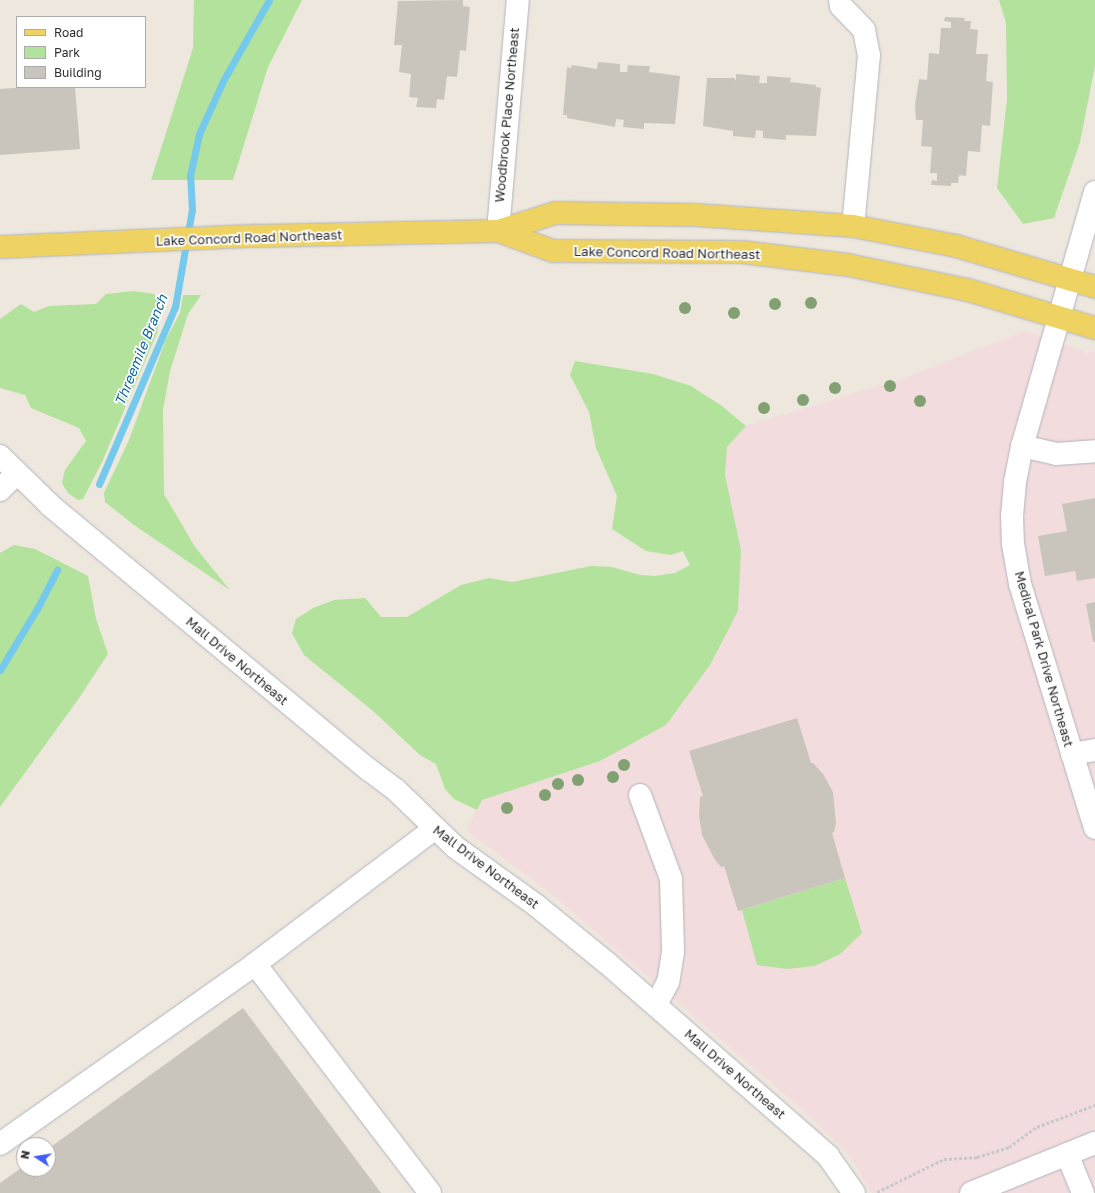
<!DOCTYPE html>
<style>
body{margin:0}
#map{position:relative;width:1095px;height:1193px;overflow:hidden;background:#ede7de;font-family:"Golos Text",sans-serif}
div>[style]{position:absolute}
[style*='--x']{left:calc(var(--x)*1px);top:calc(var(--y)*1px);width:calc(var(--w)*1px);rotate:calc(var(--a)*1deg)}
.medical>*{inset:0;background:#f3dcdd}
.green>*{inset:0;background:#b2e29c}
.stream>*{height:7px;margin:-3.5px;padding:0 3.5px;transform-origin:3.5px;border-radius:3.5px;background:#74c9ec}
.building>*{inset:0;background:#c9c5bd}
.path>*{height:2.5px;margin-top:-1.25px;transform-origin:0;background:repeating-linear-gradient(90deg,#c8c8c8 0 3px,transparent 0 5px)}
.roads{filter:drop-shadow(0 0 1px #b2b4bf) drop-shadow(0 0 1px #b2b4bf)}
.minor>*{height:22px;margin:-11px;padding:0 11px;transform-origin:11px;border-radius:11px;background:#fff}
.major>*{height:22px;margin:-11px;padding:0 11px;transform-origin:11px;border-radius:11px;background:#eed262}
.trees>*{width:12px;height:12px;margin:-6px;border-radius:50%;background:#82a173}
span{translate:-50% -50%;white-space:nowrap;text-align:center;line-height:1.15;-webkit-text-stroke:3.5px #fff;paint-order:stroke}
.street-label{font-size:13px;color:#2c2c2c}
.water-label{font-size:14px;color:#10679b;font-style:italic}
.legend{position:absolute;left:16px;top:16px;width:130px;height:72px;box-sizing:border-box;background:#fff;border:1px solid #ababab;margin:0;padding:5px 7px;list-style:none;font-size:12px;color:#2c2c2c}
.legend li{display:flex;align-items:center;gap:8px;height:20px}
.legend b{width:20px;border:1px solid #ababab}
.north{position:absolute;left:16px;top:1137px;width:40px;height:40px;box-sizing:border-box;background:#fff;border:1px solid #ababab;border-radius:50%;rotate:282deg;font-size:11px;font-weight:700;line-height:16px;text-align:center;color:#2c2c2c}
.north::after{content:'';display:block;margin:auto;width:14px;height:18px;background:#425ef6;clip-path:polygon(50% 0,100% 100%,50% 72%,0 100%)}
</style>
<div id="map">
<div class="medical">
<div style="clip-path:polygon(1026px 331px,1082px 350px,1085px 354px,1095px 351px,1095px 1193px,872px 1193px,849px 1155px,805px 1112px,548px 891px,466px 830px,482px 800px,600px 761px,666px 725px,710px 665px,738px 611px,741px 550px,725px 475px,727px 447px,746px 426px,899px 380px)"></div>
</div>
<div class="green">
<div style="clip-path:polygon(194px 0,302px 0,268px 67px,233px 180px,151px 180px,193px 48px)"></div>
<div style="clip-path:polygon(999px 0,1095px 0,1095px 66px,1080px 142px,1054px 218px,1023px 224px,997px 188px,1007px 99px,1006px 23px)"></div>
<div style="clip-path:polygon(134px 291px,154px 294px,163px 302px,157px 333px,102px 462px,83px 499px,78px 500px,68px 493px,62px 483px,65px 470px,86px 441px,79px 428px,31px 408px,25px 395px,0 388px,0 319px,21px 304px,34px 312px,49px 306px,96px 304px,106px 294px)"></div>
<div style="clip-path:polygon(183px 295px,201px 295px,188px 314px,170px 371px,163px 410px,164px 494px,195px 547px,230px 590px,134px 525px,105px 502px,104px 493px,129px 440px,166px 339px,180px 313px)"></div>
<div style="clip-path:polygon(575px 361px,653px 374px,691px 386px,722px 406px,746px 426px,727px 447px,725px 475px,741px 550px,738px 611px,710px 665px,666px 725px,600px 761px,482px 800px,477px 810px,454px 799px,445px 789px,436px 764px,420px 755px,373px 711px,304px 655px,292px 633px,296px 619px,313px 608px,334px 600px,365px 598px,381px 617px,407px 617px,461px 585px,489px 578px,512px 582px,591px 566px,612px 567px,640px 575px,655px 576px,675px 573px,690px 565px,683px 551px,671px 555px,646px 551px,612px 529px,617px 496px,596px 448px,589px 412px,570px 375px)"></div>
<div style="clip-path:polygon(14px 545px,35px 549px,88px 576px,96px 619px,108px 654px,77px 701px,0 807px,0 553px)"></div>
<div style="clip-path:polygon(845px 878px,862px 933px,840px 954px,815px 966px,787px 969px,757px 965px,742px 910px)"></div>
</div>
<div class="stream">
<div style="--x:99;--y:484;--w:193;--a:-66.8"></div>
<div style="--x:175;--y:307;--w:98;--a:-80.1"></div>
<div style="--x:192;--y:210;--w:34;--a:-93"></div>
<div style="--x:190;--y:176;--w:43;--a:-77.9"></div>
<div style="--x:199;--y:134;--w:60;--a:-65.6"></div>
<div style="--x:224;--y:79;--w:91;--a:-60.3"></div>
<div style="--x:0;--y:670;--w:74;--a:-58.9"></div>
<div style="--x:38;--y:607;--w:42;--a:-62.8"></div>
</div>
<div class="building">
<div style="clip-path:polygon(463px 0,463px 6px,470px 7px,466px 51px,460px 50px,457px 77px,447px 76px,444px 100px,437px 99px,436px 108px,416px 107px,418px 98px,409px 97px,411px 74px,399px 72px,402px 45px,394px 45px,398px 1px)"></div>
<div style="clip-path:polygon(945px 17px,965px 18px,964px 21px,971px 21px,970px 29px,978px 30px,976px 54px,988px 54px,986px 81px,993px 82px,990px 126px,982px 125px,980px 152px,968px 151px,966px 176px,959px 175px,958px 183px,951px 183px,951px 186px,931px 185px,932px 180px,937px 181px,937px 173px,930px 173px,932px 147px,921px 146px,923px 120px,916px 120px,915px 105px,919px 79px,927px 80px,929px 53px,939px 54px,941px 28px,951px 28px,951px 22px,944px 21px)"></div>
<div style="clip-path:polygon(598px 62px,620px 64px,620px 72px,627px 72px,628px 65px,643px 66px,650px 66px,649px 72px,680px 76px,675px 124px,644px 123px,644px 129px,623px 127px,624px 120px,616px 119px,615px 127px,567px 118px,567px 115px,563px 115px,567px 67px,571px 68px,572px 65px,597px 69px)"></div>
<div style="clip-path:polygon(736px 74px,760px 76px,759px 83px,767px 83px,767px 76px,791px 78px,790px 82px,816px 85px,816px 87px,821px 88px,816px 136px,786px 135px,786px 140px,763px 138px,763px 131px,756px 130px,755px 138px,733px 136px,733px 131px,703px 126px,707px 78px,735px 78px,735px 81px,736px 80px)"></div>
<div style="clip-path:polygon(29px 87px,75px 87px,80px 149px,0 155px,0 89px)"></div>
<div style="clip-path:polygon(1095px 498px,1095px 578px,1077px 581px,1075px 571px,1045px 576px,1038px 536px,1067px 531px,1062px 504px)"></div>
<div style="clip-path:polygon(1095px 602px,1095px 642px,1093px 642px,1086px 604px)"></div>
<div style="clip-path:polygon(797px 718px,811px 763px,813px 763px,823px 774px,833px 792px,836px 823px,834px 832px,832px 833px,845px 878px,738px 911px,724px 866px,721px 867px,715px 860px,702px 835px,699px 816px,700px 797px,703px 796px,689px 751px)"></div>
<div style="clip-path:polygon(243px 1008px,381px 1193px,0 1193px,0 1183px,24px 1166px,24px 1169px,48px 1169px,48px 1149px)"></div>
</div>
<div class="path">
<div style="--x:877;--y:1192;--w:75;--a:-26.2"></div>
<div style="--x:944;--y:1159;--w:33;--a:-3"></div>
<div style="--x:977;--y:1157;--w:34;--a:-17"></div>
<div style="--x:1009;--y:1147;--w:34;--a:-36"></div>
<div style="--x:1037;--y:1127;--w:62;--a:-20.8"></div>
</div>
<div class="roads">
<div class="minor">
<div style="--x:840;--y:0;--w:6;--a:81"></div>
<div style="--x:841;--y:6;--w:33;--a:46"></div>
<div style="--x:864;--y:30;--w:25;--a:79"></div>
<div style="--x:869;--y:55;--w:172;--a:95.3"></div>
<div style="--x:1095;--y:192;--w:264;--a:106"></div>
<div style="--x:1022;--y:446;--w:37;--a:101"></div>
<div style="--x:1015;--y:482;--w:34;--a:95"></div>
<div style="--x:1012;--y:516;--w:28;--a:88"></div>
<div style="--x:1013;--y:544;--w:41;--a:80.1"></div>
<div style="--x:1020;--y:584;--w:255;--a:72.9"></div>
<div style="--x:498;--y:231;--w:232;--a:-85.1"></div>
<div style="--x:1022;--y:446;--w:35;--a:13"></div>
<div style="--x:1056;--y:454;--w:39;--a:-4"></div>
<div style="--x:0;--y:456;--w:71;--a:44.4"></div>
<div style="--x:51;--y:506;--w:412;--a:39.7"></div>
<div style="--x:368;--y:769;--w:35;--a:37"></div>
<div style="--x:396;--y:790;--w:82;--a:44"></div>
<div style="--x:455;--y:847;--w:101;--a:35.7"></div>
<div style="--x:537;--y:906;--w:90;--a:39.2"></div>
<div style="--x:607;--y:963;--w:293;--a:41.1"></div>
<div style="--x:828;--y:1156;--w:45;--a:54.9"></div>
<div style="--x:0;--y:490;--w:24;--a:-45"></div>
<div style="--x:1072;--y:754;--w:23;--a:-10"></div>
<div style="--x:640;--y:795;--w:90;--a:69.7"></div>
<div style="--x:671;--y:879;--w:73;--a:88.4"></div>
<div style="--x:673;--y:952;--w:30;--a:99"></div>
<div style="--x:668;--y:982;--w:26;--a:118"></div>
<div style="--x:255;--y:964;--w:288;--a:52.6"></div>
<div style="--x:0;--y:1144;--w:312;--a:-35.2"></div>
<div style="--x:255;--y:964;--w:224;--a:-37"></div>
<div style="--x:1067;--y:1154;--w:42;--a:67.7"></div>
<div style="--x:971;--y:1193;--w:134;--a:-22"></div>
</div>
<div class="major">
<div style="--x:498;--y:231;--w:59;--a:20"></div>
<div style="--x:553;--y:251;--w:189;--a:0.3"></div>
<div style="--x:742;--y:252;--w:107;--a:7"></div>
<div style="--x:848;--y:265;--w:123;--a:11.8"></div>
<div style="--x:968;--y:290;--w:133;--a:16.7"></div>
<div style="--x:0;--y:247;--w:256;--a:-2.5"></div>
<div style="--x:256;--y:236;--w:242;--a:-1.2"></div>
<div style="--x:498;--y:231;--w:60;--a:-17.5"></div>
<div style="--x:555;--y:213;--w:141;--a:0.8"></div>
<div style="--x:696;--y:215;--w:157;--a:4"></div>
<div style="--x:853;--y:226;--w:105;--a:11"></div>
<div style="--x:956;--y:246;--w:145;--a:16.4"></div>
</div>
</div>
<div class="trees">
<div style="left:811px;top:303px"></div>
<div style="left:775px;top:304px"></div>
<div style="left:685px;top:308px"></div>
<div style="left:734px;top:313px"></div>
<div style="left:890px;top:386px"></div>
<div style="left:835px;top:388px"></div>
<div style="left:803px;top:400px"></div>
<div style="left:920px;top:401px"></div>
<div style="left:764px;top:408px"></div>
<div style="left:624px;top:765px"></div>
<div style="left:613px;top:777px"></div>
<div style="left:578px;top:780px"></div>
<div style="left:558px;top:784px"></div>
<div style="left:545px;top:795px"></div>
<div style="left:507px;top:808px"></div>
</div>
<div class="street-label">
<span style="left:507px;top:115px;rotate:-85deg">Woodbrook Place Northeast</span>
<span style="left:249px;top:238px;rotate:-2deg">Lake Concord Road Northeast</span>
<span style="left:667px;top:253px;rotate:1deg">Lake Concord Road Northeast</span>
<span style="left:1044px;top:659px;rotate:74deg">Medical Park Drive Northeast</span>
<span style="left:237px;top:661px;rotate:40deg">Mall Drive Northeast</span>
<span style="left:486px;top:867px;rotate:37deg">Mall Drive Northeast</span>
<span style="left:735px;top:1074px;rotate:41deg">Mall Drive Northeast</span>
</div>
<div class="water-label">
<span style="left:141px;top:350px;rotate:-68deg">Threemile Branch</span>
</div>
<ul class="legend">
<li><b style="height:5px;background:#eed262"></b>Road</li>
<li><b style="height:11px;background:#b2e29c"></b>Park</li>
<li><b style="height:11px;background:#c9c5bd"></b>Building</li>
</ul>
<div class="north">N</div>
</div>
